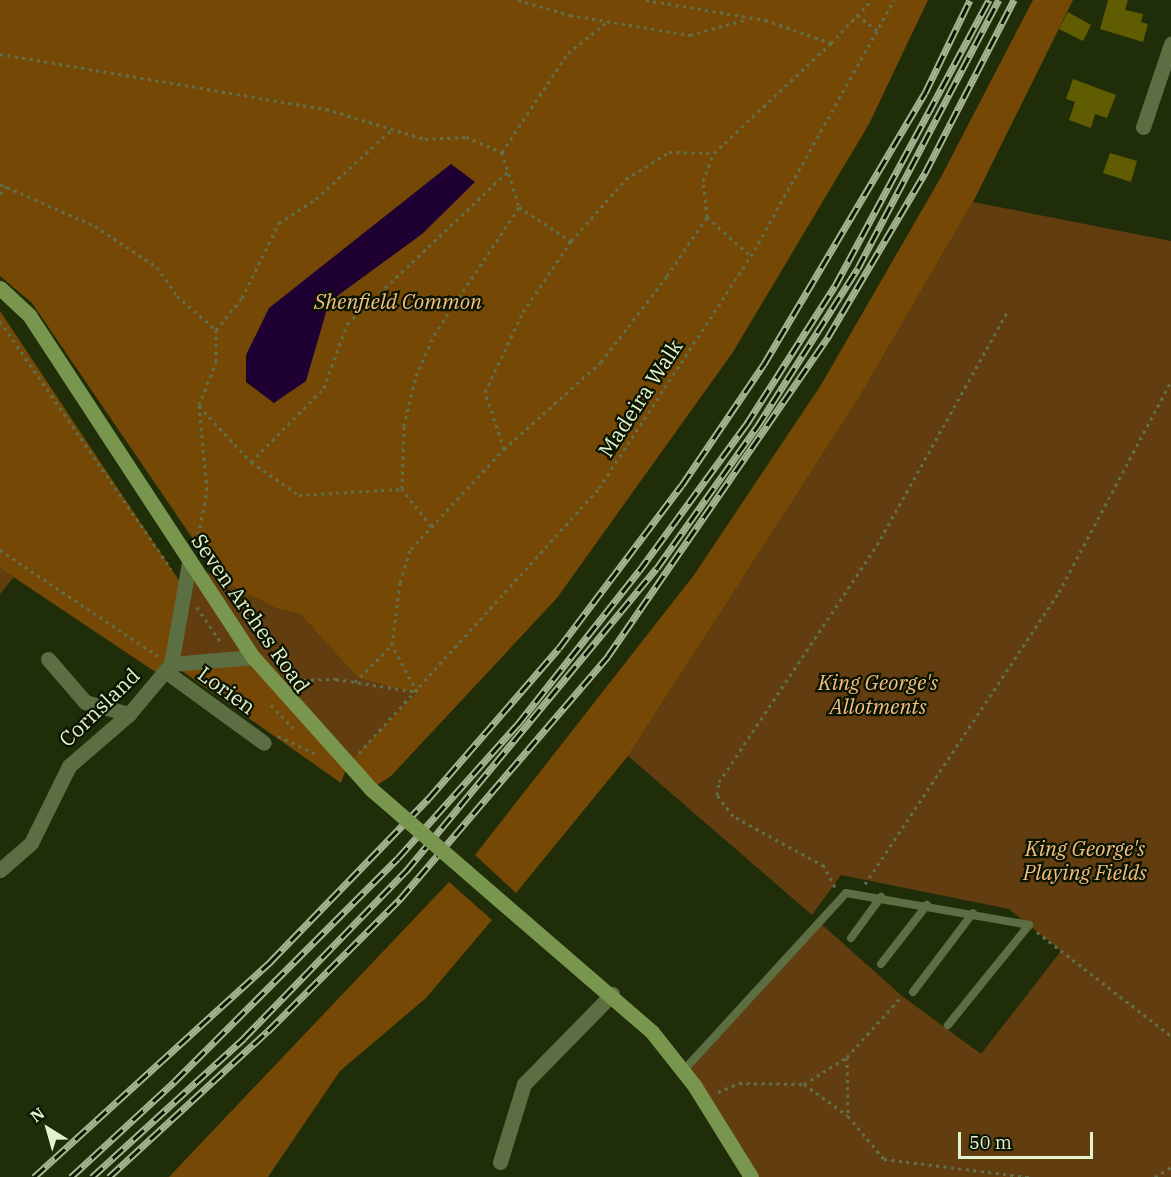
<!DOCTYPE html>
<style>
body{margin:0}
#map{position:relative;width:1171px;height:1177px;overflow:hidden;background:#202d09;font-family:"IBM Plex Serif",serif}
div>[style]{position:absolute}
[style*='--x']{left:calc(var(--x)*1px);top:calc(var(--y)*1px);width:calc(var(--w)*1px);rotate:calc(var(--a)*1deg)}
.green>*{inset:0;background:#613d10}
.forest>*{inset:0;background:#754806}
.water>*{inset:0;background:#1f0033}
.building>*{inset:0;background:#5f5c01}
.path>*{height:3px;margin-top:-1.5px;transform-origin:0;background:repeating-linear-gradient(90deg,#61704c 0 3px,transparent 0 7.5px)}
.lane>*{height:8px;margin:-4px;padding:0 4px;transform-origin:4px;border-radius:4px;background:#5c6f42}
.street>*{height:15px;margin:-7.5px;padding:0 7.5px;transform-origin:7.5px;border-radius:7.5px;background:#5c6f42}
.secondary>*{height:15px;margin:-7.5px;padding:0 7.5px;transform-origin:7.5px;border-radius:7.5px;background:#79964e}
.rail>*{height:7px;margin-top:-3.5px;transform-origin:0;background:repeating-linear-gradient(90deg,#0b1400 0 14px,#a6b591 0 28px);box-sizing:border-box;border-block:2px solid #a6b591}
.secondary-bridge>*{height:15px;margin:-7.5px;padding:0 7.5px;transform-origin:7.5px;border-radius:7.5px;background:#79964e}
span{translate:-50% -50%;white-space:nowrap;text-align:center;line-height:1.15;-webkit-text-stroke:4.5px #0b1400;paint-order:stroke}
.park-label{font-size:21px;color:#f5bd81;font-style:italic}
.street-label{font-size:21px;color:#e1f2ce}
.north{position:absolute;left:18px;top:1099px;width:60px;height:60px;-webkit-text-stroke:4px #0b1400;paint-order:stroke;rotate:323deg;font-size:16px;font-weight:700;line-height:24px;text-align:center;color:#e1f2ce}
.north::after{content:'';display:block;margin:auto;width:21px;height:27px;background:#e1f2ce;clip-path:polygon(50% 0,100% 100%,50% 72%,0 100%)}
.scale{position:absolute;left:958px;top:1132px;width:135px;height:27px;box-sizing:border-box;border:3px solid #e1f2ce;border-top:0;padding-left:8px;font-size:18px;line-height:21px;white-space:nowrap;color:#e1f2ce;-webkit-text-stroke:4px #0b1400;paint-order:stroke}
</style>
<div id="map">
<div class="green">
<div style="clip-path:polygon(973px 202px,1171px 241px,1171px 1177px,751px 1177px,683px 1071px,818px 921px,902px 996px,981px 1054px,1061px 951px,1009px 909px,841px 875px,812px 915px,628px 756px,857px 401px)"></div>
<div style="clip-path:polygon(189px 563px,277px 609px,300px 614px,358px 678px,417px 692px,347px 766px,171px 664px)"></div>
<div style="clip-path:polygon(0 568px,14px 577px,0 594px)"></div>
</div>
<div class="forest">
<div style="clip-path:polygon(0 0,928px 0,869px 124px,733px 352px,557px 598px,391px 776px,371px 789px,347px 766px,341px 783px,172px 664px,157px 673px,0 568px,0 311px,184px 588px,172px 664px,253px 657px,347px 765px,416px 693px,358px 678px,300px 614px,277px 609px,221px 580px,32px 303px,0 276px)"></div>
<div style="clip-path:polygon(1033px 0,1073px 0,973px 202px,857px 401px,628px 756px,516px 893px,475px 855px,694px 575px,821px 385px,941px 177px)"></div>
<div style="clip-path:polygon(449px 882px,492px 920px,426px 998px,340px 1071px,268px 1177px,169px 1177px)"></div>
</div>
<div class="water">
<div style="clip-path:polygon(451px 164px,475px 182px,422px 234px,329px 302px,306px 381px,274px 403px,246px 382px,246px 355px,269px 308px)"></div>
</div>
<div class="building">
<div style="clip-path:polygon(1108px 0,1128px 0,1125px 10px,1143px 14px,1141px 22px,1148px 24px,1143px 42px,1100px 29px)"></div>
<div style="clip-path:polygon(1068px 12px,1091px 25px,1083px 41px,1059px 29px)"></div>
<div style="clip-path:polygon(1073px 79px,1116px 95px,1107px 118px,1095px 114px,1091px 128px,1069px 120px,1075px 102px,1066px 99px)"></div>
<div style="clip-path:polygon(1110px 153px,1137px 161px,1131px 182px,1103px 173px)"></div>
</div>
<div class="path">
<div style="--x:518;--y:0;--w:54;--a:16.1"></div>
<div style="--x:570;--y:15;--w:122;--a:9.5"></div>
<div style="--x:690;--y:35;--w:56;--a:-15.5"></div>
<div style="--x:646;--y:0;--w:121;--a:9.5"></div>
<div style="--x:765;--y:20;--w:70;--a:19.2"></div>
<div style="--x:831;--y:43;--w:59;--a:-46.4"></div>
<div style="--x:857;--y:15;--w:28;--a:38"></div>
<div style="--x:0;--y:54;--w:331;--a:9.6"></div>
<div style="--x:326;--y:109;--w:103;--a:16.9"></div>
<div style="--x:425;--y:139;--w:41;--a:-2.8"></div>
<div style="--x:466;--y:137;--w:39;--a:23"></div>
<div style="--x:502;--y:152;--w:58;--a:72.8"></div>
<div style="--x:519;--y:207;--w:62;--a:33.2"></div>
<div style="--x:571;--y:241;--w:83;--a:-48.4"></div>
<div style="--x:626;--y:179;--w:51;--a:-32.1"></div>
<div style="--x:669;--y:152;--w:45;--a:1.3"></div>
<div style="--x:714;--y:153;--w:161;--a:-43.2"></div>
<div style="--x:502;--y:152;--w:119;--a:-56.3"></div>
<div style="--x:568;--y:53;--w:50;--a:-38.5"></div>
<div style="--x:0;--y:184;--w:104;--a:23.9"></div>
<div style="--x:95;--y:226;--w:74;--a:33.5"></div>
<div style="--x:157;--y:267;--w:35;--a:55"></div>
<div style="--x:177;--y:296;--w:52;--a:41.1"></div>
<div style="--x:0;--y:194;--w:10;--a:-53"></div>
<div style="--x:707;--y:217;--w:59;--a:41.6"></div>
<div style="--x:0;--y:321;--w:301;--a:55.4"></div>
<div style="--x:199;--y:406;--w:76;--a:47.1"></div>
<div style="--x:251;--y:462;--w:58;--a:34.5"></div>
<div style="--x:299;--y:495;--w:103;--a:-3.3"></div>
<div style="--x:504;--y:449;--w:130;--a:-41.9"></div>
<div style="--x:601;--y:362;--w:108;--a:-52.5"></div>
<div style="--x:667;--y:276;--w:71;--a:-55.9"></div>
<div style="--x:707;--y:217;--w:36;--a:-96"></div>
<div style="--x:703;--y:181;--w:30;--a:-69"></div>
<div style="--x:251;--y:462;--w:104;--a:-45.4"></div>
<div style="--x:324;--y:388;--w:68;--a:-70.2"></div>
<div style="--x:347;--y:324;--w:222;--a:-43.5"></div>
<div style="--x:431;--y:526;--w:47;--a:-128.1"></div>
<div style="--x:402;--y:489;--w:63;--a:-88.2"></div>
<div style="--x:404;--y:426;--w:51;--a:-76.5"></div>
<div style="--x:416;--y:376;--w:45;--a:-66.3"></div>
<div style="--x:434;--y:335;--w:154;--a:-56.4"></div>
<div style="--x:197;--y:542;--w:53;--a:-79.1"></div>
<div style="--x:207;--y:490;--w:85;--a:-95.4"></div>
<div style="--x:199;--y:405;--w:46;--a:-68.4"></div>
<div style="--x:216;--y:362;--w:32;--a:-90"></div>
<div style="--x:216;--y:330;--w:41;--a:-50.9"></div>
<div style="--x:242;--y:298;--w:84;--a:-63.7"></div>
<div style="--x:279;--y:223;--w:44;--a:-33"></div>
<div style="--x:316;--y:199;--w:103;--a:-42.6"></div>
<div style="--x:0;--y:550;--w:190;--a:33.9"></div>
<div style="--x:197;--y:607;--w:45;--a:56"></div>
<div style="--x:296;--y:680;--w:40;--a:-1.4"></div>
<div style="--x:336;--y:679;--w:82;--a:9.1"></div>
<div style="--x:355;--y:682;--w:52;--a:-45"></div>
<div style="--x:417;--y:692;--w:53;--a:-118"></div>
<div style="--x:392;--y:645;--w:64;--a:-82.8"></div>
<div style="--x:400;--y:582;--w:35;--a:-72"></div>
<div style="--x:411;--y:549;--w:137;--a:-47.1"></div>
<div style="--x:504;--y:449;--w:60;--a:-108.4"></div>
<div style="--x:485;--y:392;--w:89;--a:-64.6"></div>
<div style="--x:523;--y:312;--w:86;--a:-55.9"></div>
<div style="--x:271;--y:705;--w:32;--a:46"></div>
<div style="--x:278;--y:736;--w:44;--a:25.4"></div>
<div style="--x:359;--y:753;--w:358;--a:-47.8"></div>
<div style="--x:599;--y:488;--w:277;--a:-56.8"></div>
<div style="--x:751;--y:256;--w:293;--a:-60.8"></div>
<div style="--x:865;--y:884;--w:351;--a:-56.4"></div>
<div style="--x:1059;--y:592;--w:239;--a:-62"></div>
<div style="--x:835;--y:887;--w:24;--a:-118"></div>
<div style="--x:824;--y:866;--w:104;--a:-151.2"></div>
<div style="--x:733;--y:816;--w:26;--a:-127"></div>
<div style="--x:717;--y:795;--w:13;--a:-81"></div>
<div style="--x:719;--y:782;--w:285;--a:-56.3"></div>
<div style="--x:877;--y:545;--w:270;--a:-60.8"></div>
<div style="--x:1037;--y:932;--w:170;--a:37.8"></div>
<div style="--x:847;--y:1057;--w:59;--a:89"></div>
<div style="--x:804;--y:1084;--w:51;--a:-32.1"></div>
<div style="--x:847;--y:1057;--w:82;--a:-48"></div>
<div style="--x:718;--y:1092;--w:23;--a:-23"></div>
<div style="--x:739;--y:1083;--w:65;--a:0.9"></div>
<div style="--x:804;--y:1084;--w:54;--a:36"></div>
<div style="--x:848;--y:1116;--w:56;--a:50.1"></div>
<div style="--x:884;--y:1159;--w:146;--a:7.1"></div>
<div style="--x:1155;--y:1177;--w:19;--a:-32"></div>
</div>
<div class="lane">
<div style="--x:851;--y:938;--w:51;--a:-53.8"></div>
<div style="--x:881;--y:964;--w:75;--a:-52.1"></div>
<div style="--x:913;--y:992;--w:99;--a:-52.8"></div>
<div style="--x:683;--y:1071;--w:241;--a:-47.5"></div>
<div style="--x:846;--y:893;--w:186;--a:9.9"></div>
<div style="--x:1029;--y:925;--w:129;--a:129"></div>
</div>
<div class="street">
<div style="--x:1143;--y:127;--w:88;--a:-71.4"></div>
<div style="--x:48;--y:659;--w:57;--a:49.3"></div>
<div style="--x:85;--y:702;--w:46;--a:15.3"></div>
<div style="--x:171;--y:664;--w:82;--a:-4.9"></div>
<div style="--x:165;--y:671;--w:122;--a:36"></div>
<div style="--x:0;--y:870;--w:41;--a:-41.1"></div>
<div style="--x:31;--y:843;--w:86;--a:-63.7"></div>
<div style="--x:69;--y:766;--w:79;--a:-40.9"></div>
<div style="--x:129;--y:714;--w:65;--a:-50"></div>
<div style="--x:171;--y:664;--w:103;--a:-79.9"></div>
<div style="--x:500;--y:1162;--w:82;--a:-72.9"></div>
<div style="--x:524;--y:1084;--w:126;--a:-45.6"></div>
</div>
<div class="secondary">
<div style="--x:0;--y:288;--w:40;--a:43"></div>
<div style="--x:29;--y:315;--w:409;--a:56.8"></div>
<div style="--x:253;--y:657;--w:177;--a:48.2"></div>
<div style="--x:520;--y:918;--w:174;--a:40.8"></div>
<div style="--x:652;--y:1032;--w:68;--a:51.6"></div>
<div style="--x:694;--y:1085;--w:108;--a:58.2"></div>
</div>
<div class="rail">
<div style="--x:34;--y:1177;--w:321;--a:-42.3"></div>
<div style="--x:271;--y:961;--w:227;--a:-45.9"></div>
<div style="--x:429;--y:798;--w:198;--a:-49.1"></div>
<div style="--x:559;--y:648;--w:204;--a:-53"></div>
<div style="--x:682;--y:485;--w:146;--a:-55.9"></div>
<div style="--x:764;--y:364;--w:315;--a:-59.3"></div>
<div style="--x:925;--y:93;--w:103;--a:-64.2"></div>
<div style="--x:71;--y:1177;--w:142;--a:-42.7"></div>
<div style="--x:175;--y:1081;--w:315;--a:-45"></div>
<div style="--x:398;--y:858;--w:180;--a:-48.2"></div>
<div style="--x:518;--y:724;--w:195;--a:-51.7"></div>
<div style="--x:639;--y:571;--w:181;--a:-53.8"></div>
<div style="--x:746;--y:425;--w:165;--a:-57.4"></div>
<div style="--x:835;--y:286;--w:325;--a:-61.7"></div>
<div style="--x:92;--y:1177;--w:206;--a:-42.4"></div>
<div style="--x:244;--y:1038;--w:233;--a:-45.9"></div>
<div style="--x:406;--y:871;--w:393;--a:-50.4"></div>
<div style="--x:657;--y:568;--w:173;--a:-54.7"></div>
<div style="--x:757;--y:427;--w:188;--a:-57.6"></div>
<div style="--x:858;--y:268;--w:303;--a:-62.3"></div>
<div style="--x:109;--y:1177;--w:216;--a:-42.6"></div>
<div style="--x:268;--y:1031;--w:187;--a:-45"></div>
<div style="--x:400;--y:899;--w:320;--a:-49.4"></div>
<div style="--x:608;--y:656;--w:388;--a:-55.4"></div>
<div style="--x:828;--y:337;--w:191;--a:-59.4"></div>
<div style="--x:925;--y:173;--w:195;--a:-62.8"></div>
</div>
<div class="secondary-bridge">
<div style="--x:371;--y:789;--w:197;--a:40.9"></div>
</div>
<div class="park-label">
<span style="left:398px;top:301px">Shenfield Common</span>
<span style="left:878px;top:694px">King George's<br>Allotments</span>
<span style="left:1085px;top:860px">King George's<br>Playing Fields</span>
</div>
<div class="street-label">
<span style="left:640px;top:398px;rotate:-57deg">Madeira Walk</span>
<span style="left:251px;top:613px;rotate:55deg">Seven Arches Road</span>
<span style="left:227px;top:690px;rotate:36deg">Lorien</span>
<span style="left:99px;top:707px;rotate:-44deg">Cornsland</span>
</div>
<div class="north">N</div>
<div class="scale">50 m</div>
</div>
